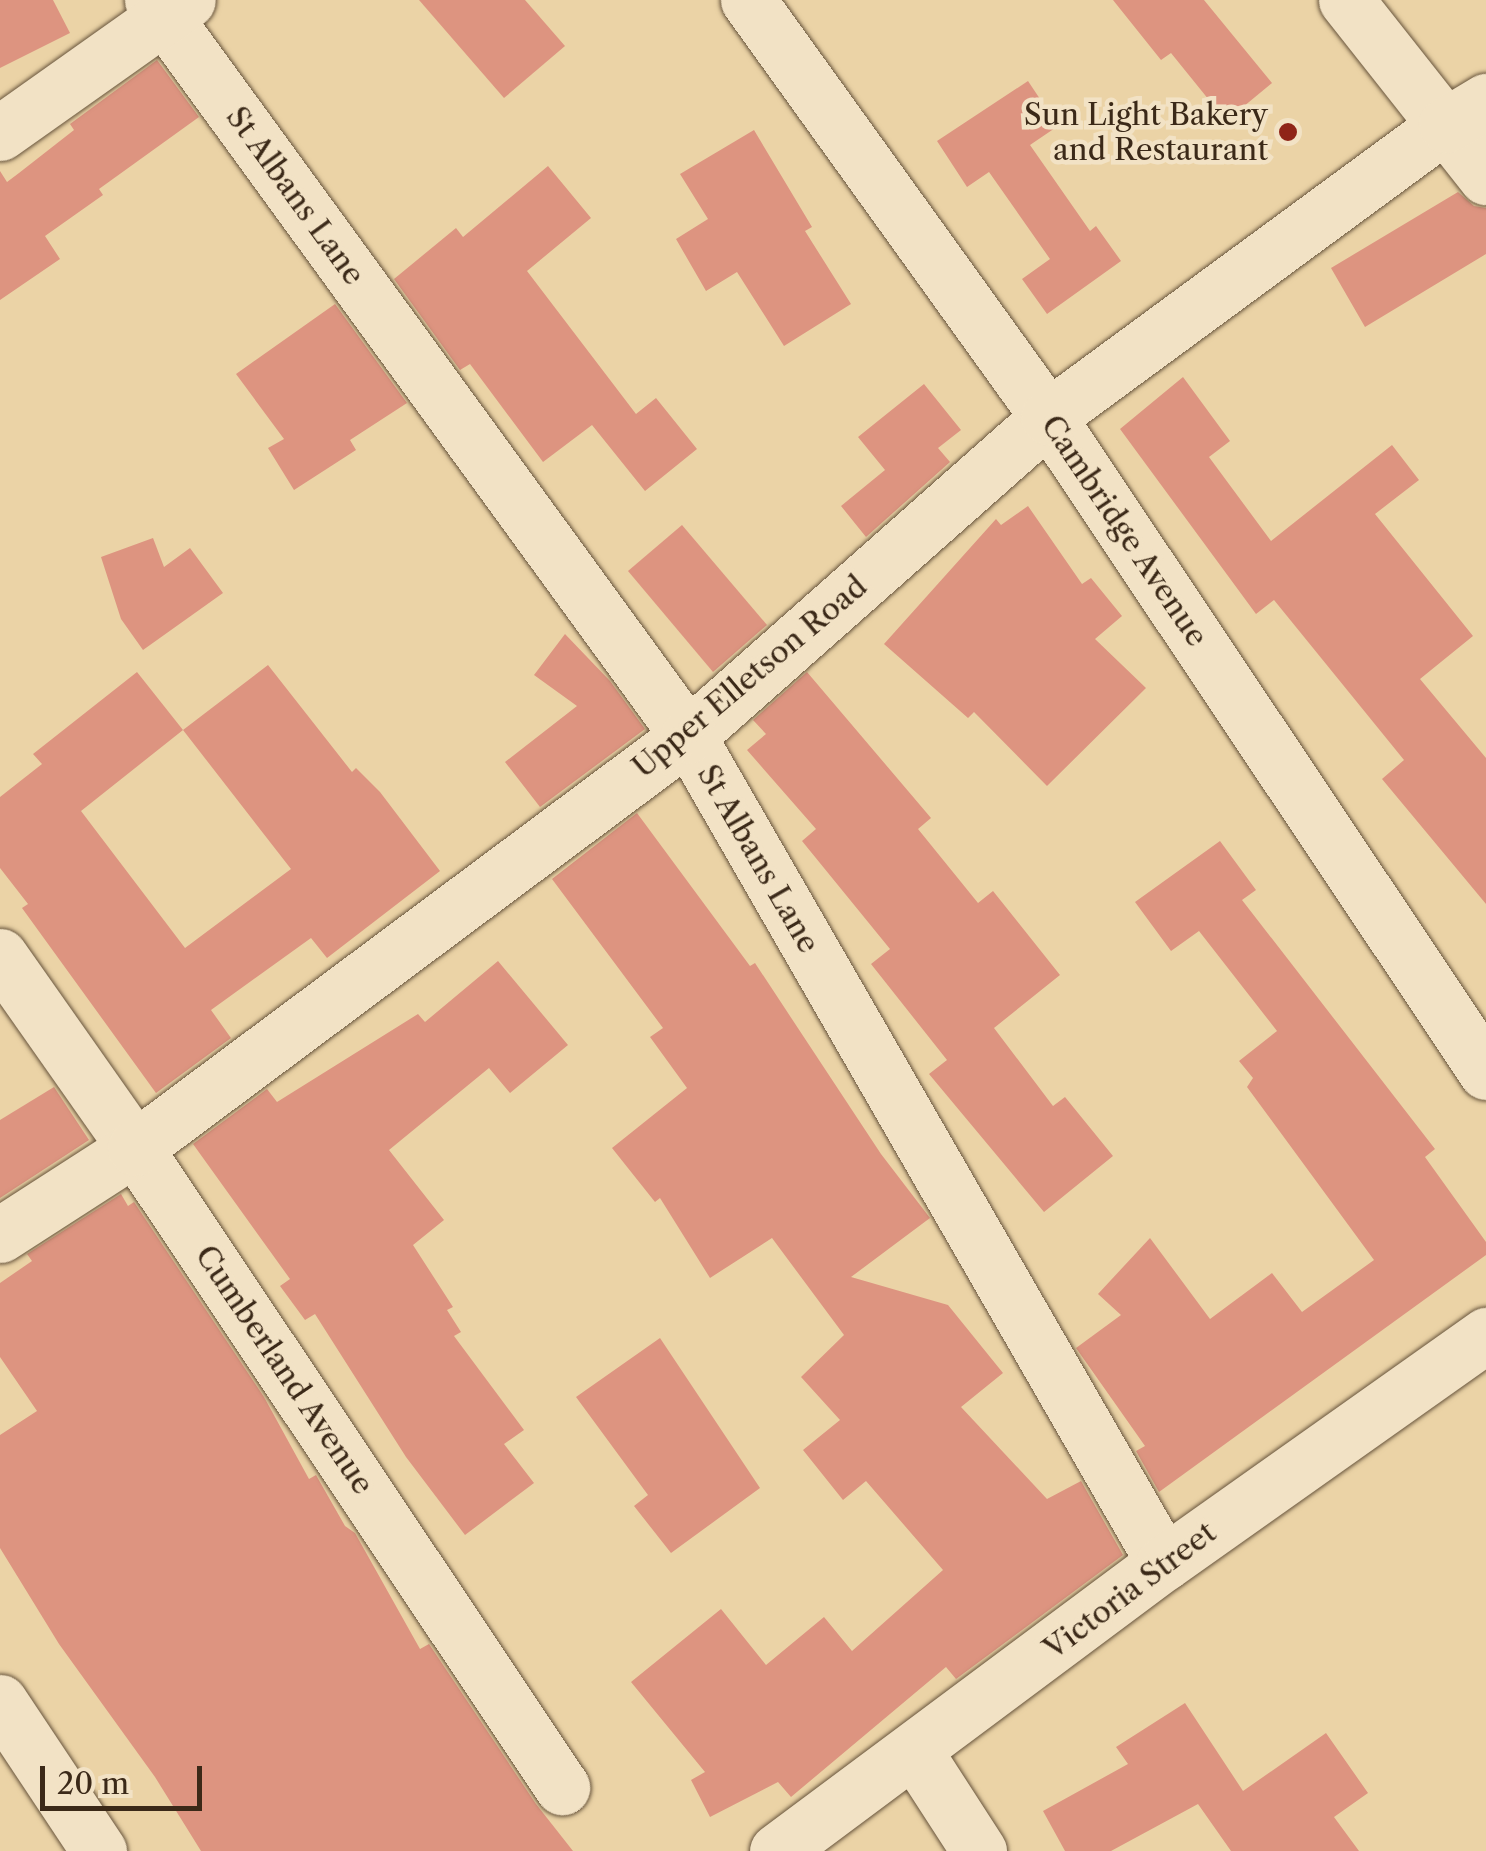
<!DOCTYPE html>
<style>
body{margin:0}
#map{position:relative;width:1486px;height:1851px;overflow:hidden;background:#ebd3a6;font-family:"Libre Caslon Text",serif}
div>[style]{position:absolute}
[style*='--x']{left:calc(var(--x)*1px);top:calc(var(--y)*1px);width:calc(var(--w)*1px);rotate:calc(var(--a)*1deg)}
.building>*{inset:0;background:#dd9480}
.roads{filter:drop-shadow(0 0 2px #67543c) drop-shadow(0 0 2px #67543c)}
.minor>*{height:55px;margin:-27.5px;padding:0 27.5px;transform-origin:27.5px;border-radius:27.5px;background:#f2e2c5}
.dots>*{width:28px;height:28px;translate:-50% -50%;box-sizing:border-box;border:5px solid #f2e2c5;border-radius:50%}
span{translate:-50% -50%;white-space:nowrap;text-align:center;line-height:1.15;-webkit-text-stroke:9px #f2e2c5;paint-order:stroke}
.poi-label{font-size:30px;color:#3b2918}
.right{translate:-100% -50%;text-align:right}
.street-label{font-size:30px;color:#3b2918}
.scale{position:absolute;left:40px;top:1766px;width:162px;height:45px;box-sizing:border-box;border:5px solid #3b2918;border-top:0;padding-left:12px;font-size:30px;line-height:35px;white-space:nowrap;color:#3b2918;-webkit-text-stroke:8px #f2e2c5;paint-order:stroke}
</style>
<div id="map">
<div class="building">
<div style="clip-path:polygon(0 0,53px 0,70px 33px,0 68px)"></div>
<div style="clip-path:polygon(419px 0,525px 0,565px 46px,504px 98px)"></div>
<div style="clip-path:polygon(1113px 0,1204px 0,1272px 83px,1226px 121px,1171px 53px,1161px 60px)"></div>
<div style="clip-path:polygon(157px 60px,199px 117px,99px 189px,103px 195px,45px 236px,60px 259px,0 300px,0 171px,7px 182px,19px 173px,74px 130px,70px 124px)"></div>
<div style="clip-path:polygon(1028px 81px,1058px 126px,1030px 145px,1090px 231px,1096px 226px,1121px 261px,1047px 314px,1022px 279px,1050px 259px,989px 172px,967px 187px,937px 141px)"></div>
<div style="clip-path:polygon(754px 130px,812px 227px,805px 231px,851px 304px,784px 346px,737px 272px,706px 291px,676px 239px,708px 219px,680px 174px)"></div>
<div style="clip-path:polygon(548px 166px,591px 218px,527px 271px,636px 414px,656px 398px,697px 449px,645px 491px,592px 425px,543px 462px,470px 364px,460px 370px,394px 279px,456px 228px,463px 237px)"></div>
<div style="clip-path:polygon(1458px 192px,1474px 206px,1486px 208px,1486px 254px,1365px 327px,1331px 268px)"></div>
<div style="clip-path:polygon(335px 304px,407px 403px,350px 440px,356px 450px,294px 490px,268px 448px,284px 439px,236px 374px)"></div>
<div style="clip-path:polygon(1183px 377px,1230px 441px,1209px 457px,1271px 541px,1392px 445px,1419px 480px,1375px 514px,1473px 636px,1420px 679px,1486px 758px,1486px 904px,1382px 779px,1404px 760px,1274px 600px,1256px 614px,1120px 429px)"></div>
<div style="clip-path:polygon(924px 384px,961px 430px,938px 448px,950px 462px,866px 537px,841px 506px,885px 470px,858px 437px)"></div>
<div style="clip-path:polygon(1028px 506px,1082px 584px,1091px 578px,1122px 616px,1095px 639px,1146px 688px,1047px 786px,974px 712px,968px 718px,884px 644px,996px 519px,1001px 525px)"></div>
<div style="clip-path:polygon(682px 525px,767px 625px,713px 672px,628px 571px)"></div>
<div style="clip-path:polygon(153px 538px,164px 567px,190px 548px,223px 593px,143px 650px,121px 619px,101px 557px)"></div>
<div style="clip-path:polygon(565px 634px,610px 681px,645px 729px,540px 807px,505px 762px,577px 706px,534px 675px)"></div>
<div style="clip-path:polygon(evenodd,268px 665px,352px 772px,356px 768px,380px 792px,440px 871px,327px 958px,311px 938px,211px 1010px,231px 1038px,156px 1093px,22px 908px,28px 904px,0 868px,0 797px,42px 764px,33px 754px,137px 672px,183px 730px,268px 665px,183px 730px,291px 869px,185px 948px,81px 811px,183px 730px)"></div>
<div style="clip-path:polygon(807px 672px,931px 818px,918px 829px,978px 903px,993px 891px,1060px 975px,994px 1028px,1053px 1106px,1065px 1097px,1113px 1156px,1044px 1212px,929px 1074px,947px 1060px,871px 964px,890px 949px,802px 841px,816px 829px,747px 750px,766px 734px,753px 720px)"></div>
<div style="clip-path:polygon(637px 813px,750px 966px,755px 963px,881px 1154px,930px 1218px,851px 1277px,948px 1305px,1003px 1373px,961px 1407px,1047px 1499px,1081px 1481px,1123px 1555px,956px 1679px,946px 1667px,791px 1797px,778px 1782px,710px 1817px,691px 1780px,705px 1772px,631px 1682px,721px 1609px,766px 1665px,824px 1617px,852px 1651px,943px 1570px,866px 1481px,843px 1500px,803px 1450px,840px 1420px,801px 1377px,844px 1335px,772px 1238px,710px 1278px,660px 1198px,655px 1202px,612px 1148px,687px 1088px,650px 1037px,663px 1028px,552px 879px)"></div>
<div style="clip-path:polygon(1220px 841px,1256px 890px,1242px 900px,1435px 1149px,1425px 1157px,1486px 1242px,1486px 1255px,1159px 1492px,1136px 1451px,1145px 1446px,1076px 1348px,1121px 1315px,1098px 1294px,1150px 1238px,1210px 1319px,1272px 1273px,1302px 1312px,1374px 1260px,1247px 1087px,1253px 1078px,1239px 1061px,1277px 1031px,1199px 931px,1171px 951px,1135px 902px)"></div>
<div style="clip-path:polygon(498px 961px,568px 1045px,510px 1093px,489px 1068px,389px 1150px,444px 1220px,413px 1245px,453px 1307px,447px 1310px,461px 1332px,454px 1336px,524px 1430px,504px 1444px,534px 1483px,465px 1535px,406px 1457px,315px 1314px,305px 1320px,280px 1286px,290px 1279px,193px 1144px,267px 1089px,277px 1102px,418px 1014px,425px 1022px)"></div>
<div style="clip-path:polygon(54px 1087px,89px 1140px,0 1198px,0 1120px)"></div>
<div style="clip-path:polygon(121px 1194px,128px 1206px,134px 1202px,264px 1397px,309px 1479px,316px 1475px,345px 1526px,355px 1533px,420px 1649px,429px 1644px,536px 1804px,573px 1851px,201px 1851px,155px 1777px,59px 1644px,0 1548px,0 1435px,37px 1411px,0 1357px,0 1283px,32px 1261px,27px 1254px)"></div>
<div style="clip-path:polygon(660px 1338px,760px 1488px,671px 1553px,634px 1506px,648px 1495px,576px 1397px)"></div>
<div style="clip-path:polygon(1185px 1703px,1243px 1791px,1326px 1733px,1368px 1793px,1334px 1817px,1359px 1851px,1231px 1851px,1198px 1804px,1111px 1851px,1065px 1851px,1043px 1811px,1128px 1764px,1116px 1747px)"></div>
</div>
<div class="roads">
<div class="minor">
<div style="--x:152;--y:0;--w:910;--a:53.94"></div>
<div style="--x:688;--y:736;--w:954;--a:60.08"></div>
<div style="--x:748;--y:0;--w:514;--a:54.27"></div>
<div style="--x:1048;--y:417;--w:788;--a:56.23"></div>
<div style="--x:1346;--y:0;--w:226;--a:51.7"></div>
<div style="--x:0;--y:133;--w:230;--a:-35.3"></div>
<div style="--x:0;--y:956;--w:235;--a:54.9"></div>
<div style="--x:135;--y:1148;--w:769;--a:56.25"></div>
<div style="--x:0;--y:1235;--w:161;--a:-32.8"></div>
<div style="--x:135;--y:1148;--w:690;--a:-36.69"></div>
<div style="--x:688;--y:736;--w:481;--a:-41.5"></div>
<div style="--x:1048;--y:417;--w:494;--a:-36.3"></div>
<div style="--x:1446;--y:125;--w:47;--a:-31"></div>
<div style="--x:0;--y:1702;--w:179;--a:56.4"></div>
<div style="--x:915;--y:1752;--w:118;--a:57.1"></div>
<div style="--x:777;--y:1851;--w:482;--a:-36.7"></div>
<div style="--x:1164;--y:1563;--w:395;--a:-35.3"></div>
</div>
</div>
<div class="dots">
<div style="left:1288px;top:132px;background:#8f2418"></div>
</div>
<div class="poi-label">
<span class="right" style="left:1268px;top:132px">Sun Light Bakery<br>and Restaurant</span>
</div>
<div class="street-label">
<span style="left:295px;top:196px;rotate:54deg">St Albans Lane</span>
<span style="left:1124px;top:531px;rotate:56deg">Cambridge Avenue</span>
<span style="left:750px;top:677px;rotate:-40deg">Upper Elletson Road</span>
<span style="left:758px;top:859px;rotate:60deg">St Albans Lane</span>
<span style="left:284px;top:1370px;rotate:56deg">Cumberland Avenue</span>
<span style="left:1130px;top:1591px;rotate:-37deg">Victoria Street</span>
</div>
<div class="scale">20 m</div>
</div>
